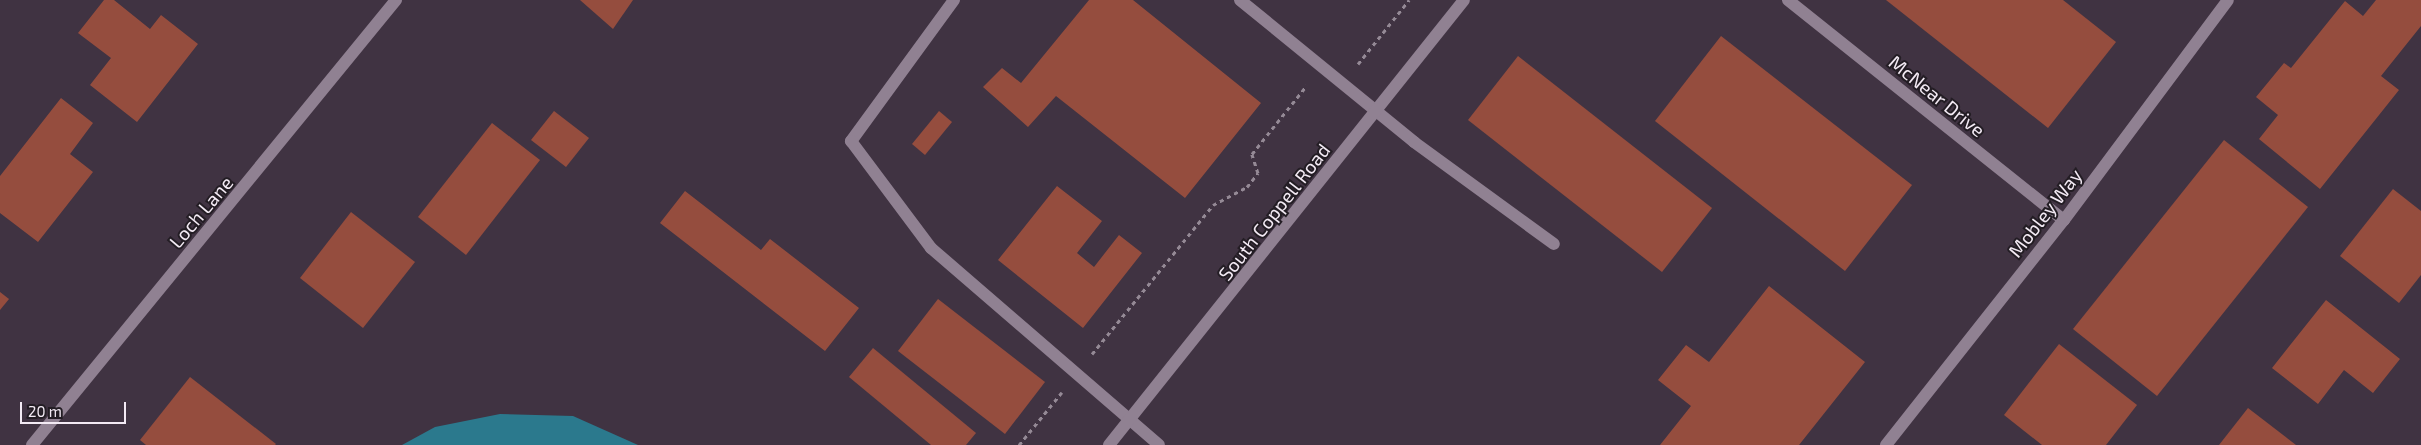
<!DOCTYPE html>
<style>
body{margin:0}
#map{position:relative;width:2421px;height:445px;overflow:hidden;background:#403342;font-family:"Exo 2",sans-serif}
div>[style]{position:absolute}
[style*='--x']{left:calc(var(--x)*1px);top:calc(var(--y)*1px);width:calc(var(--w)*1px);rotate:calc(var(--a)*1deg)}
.water>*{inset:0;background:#2b798d}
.building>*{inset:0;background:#954d3e}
.path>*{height:3px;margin-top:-1.5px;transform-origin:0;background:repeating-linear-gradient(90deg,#958a96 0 4px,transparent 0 8px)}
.minor>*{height:12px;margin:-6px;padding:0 6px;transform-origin:6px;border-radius:6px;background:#908192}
span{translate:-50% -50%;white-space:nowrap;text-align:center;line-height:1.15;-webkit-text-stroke:4px #231d24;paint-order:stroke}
.street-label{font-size:19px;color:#f3eaf4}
.scale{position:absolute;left:20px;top:402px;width:106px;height:22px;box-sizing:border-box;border:2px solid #f3eaf4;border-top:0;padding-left:6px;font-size:15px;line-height:18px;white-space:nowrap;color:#f3eaf4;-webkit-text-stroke:4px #231d24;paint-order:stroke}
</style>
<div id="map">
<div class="water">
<div style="clip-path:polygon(500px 414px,573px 416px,638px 445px,402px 445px,435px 427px)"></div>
</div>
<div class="building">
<div style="clip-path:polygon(104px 0,114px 0,150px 29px,161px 15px,198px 44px,137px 122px,90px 85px,111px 58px,78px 33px)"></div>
<div style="clip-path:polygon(580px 0,633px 0,613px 29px)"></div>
<div style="clip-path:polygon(1089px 0,1133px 0,1261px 103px,1185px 198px,1056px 96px,1028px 127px,983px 87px,1002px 68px,1021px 83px)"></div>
<div style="clip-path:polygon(1886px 0,2063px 0,2116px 42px,2048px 128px)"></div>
<div style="clip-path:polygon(2376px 0,2421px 0,2421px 26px,2381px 76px,2399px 90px,2320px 189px,2259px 139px,2278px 115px,2256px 97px,2284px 63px,2291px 68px,2345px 1px,2363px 16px)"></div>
<div style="clip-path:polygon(1721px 36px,1912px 185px,1845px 271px,1655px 121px)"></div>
<div style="clip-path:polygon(1518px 56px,1712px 208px,1662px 272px,1468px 120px)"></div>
<div style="clip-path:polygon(61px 98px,93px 123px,70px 154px,93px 172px,38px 242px,0 213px,0 176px)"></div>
<div style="clip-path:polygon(554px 111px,589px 138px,566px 167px,531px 140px)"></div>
<div style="clip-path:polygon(939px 111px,952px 122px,925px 155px,912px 144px)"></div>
<div style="clip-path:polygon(492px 123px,540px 160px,466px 255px,418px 217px)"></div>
<div style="clip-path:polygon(2224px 140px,2308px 207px,2157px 396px,2073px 329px)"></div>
<div style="clip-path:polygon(1057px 186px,1102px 221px,1077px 253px,1094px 267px,1119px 235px,1142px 253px,1083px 328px,998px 260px)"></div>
<div style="clip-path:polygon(2393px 189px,2421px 211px,2421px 275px,2399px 303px,2340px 256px)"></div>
<div style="clip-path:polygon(685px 191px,761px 250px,770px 239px,859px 308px,825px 351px,660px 223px)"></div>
<div style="clip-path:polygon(351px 212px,415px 262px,363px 328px,300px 278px)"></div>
<div style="clip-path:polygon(1769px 286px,1865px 362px,1799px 445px,1660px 445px,1691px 406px,1658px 380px,1686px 345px,1709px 362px)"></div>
<div style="clip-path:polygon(0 292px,9px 299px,0 310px)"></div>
<div style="clip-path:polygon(938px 299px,1045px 382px,1005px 434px,898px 351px)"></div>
<div style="clip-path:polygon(2326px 300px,2400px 359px,2373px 393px,2344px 370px,2318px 404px,2272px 368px)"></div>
<div style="clip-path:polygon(2059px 344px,2137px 405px,2106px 445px,2042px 445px,2004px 415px)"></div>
<div style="clip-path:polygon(873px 348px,976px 433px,966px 445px,931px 445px,849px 377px)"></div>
<div style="clip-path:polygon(190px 377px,276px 444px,275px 445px,146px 445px,140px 440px)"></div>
<div style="clip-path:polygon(2248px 408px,2296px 445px,2219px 445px)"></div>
</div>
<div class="path">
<div style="--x:1358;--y:64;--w:82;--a:-51.4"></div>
<div style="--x:1092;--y:354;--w:192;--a:-50.9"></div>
<div style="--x:1213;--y:205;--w:38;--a:-28"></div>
<div style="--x:1247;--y:187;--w:18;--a:-52"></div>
<div style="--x:1258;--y:173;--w:20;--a:-108"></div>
<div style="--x:1252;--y:154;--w:88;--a:-51.4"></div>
<div style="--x:1019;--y:445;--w:68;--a:-50.9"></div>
</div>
<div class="minor">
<div style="--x:954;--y:0;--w:175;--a:126.1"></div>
<div style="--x:851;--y:141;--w:134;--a:53.2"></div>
<div style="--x:931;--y:248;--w:301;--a:40.8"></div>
<div style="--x:1240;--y:0;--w:225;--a:39.2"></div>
<div style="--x:1414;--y:142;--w:173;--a:36.1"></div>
<div style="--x:1788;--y:0;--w:353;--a:38.6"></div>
<div style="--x:32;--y:445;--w:575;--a:-50.72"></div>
<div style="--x:1109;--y:445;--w:569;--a:-51.42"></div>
<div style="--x:1886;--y:445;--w:287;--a:-51.7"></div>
<div style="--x:2064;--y:220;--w:274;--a:-53.3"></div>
</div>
<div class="street-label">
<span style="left:1937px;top:96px;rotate:39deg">McNear Drive</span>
<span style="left:201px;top:212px;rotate:-50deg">Loch Lane</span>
<span style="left:1274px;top:212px;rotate:-52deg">South Coppell Road</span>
<span style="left:2045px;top:213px;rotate:-52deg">Mobley Way</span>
</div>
<div class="scale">20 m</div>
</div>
